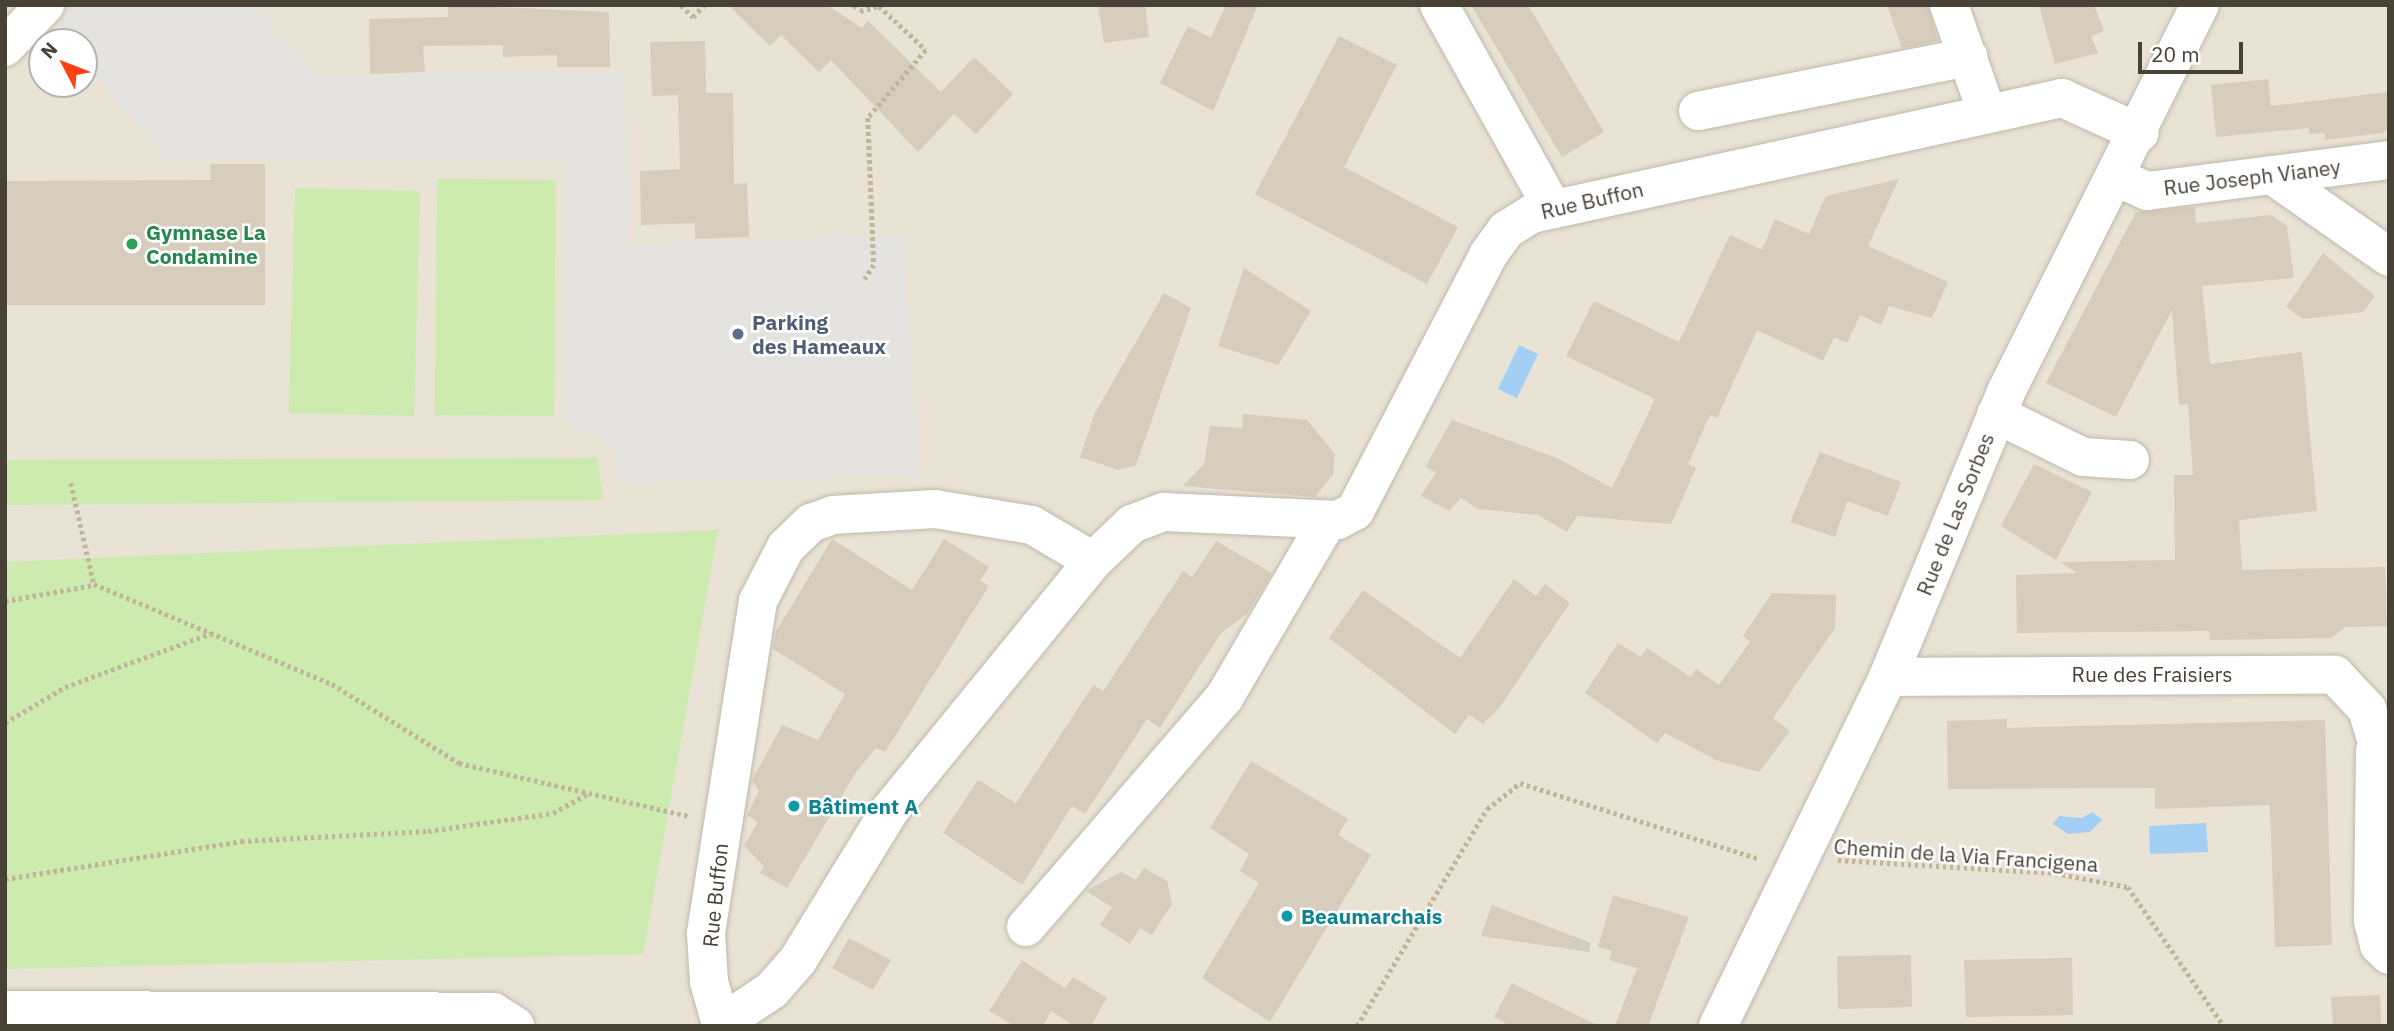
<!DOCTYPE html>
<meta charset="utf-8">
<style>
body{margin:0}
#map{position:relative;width:2394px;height:1031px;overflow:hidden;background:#f4f1e7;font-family:"IBM Plex Sans",sans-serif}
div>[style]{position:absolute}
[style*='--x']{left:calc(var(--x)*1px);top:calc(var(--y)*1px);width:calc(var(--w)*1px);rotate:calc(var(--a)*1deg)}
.residential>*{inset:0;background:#e8e3d5}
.green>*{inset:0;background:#cdeaaf}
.parking>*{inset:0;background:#e5e3df}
.water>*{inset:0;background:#a2cff3}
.building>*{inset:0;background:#d6cdbc}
.path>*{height:4.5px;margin-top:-2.25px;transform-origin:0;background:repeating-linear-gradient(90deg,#c2b69a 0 3.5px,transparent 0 7px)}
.roads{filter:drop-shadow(0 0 2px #c0b9aa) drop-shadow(0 0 2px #c0b9aa)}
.minor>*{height:38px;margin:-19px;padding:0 19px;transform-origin:19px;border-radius:19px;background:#fff}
.dots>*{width:19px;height:19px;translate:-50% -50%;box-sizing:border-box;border:4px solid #fff;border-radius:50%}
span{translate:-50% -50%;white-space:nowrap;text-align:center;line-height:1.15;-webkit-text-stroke:5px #fff;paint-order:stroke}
.street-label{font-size:21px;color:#484136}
.leisure-label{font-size:21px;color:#27864d;font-weight:700}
.left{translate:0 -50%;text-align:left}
.service-label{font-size:21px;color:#4e5e75;font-weight:700}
.culture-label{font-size:21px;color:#0d838f;font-weight:700}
.frame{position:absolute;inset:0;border:7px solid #484136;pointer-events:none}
.north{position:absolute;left:28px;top:28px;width:70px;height:70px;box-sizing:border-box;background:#fff;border:2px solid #b6b3af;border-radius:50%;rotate:312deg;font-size:19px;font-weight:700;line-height:28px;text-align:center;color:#484136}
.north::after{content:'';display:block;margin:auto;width:24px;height:32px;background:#ff3f14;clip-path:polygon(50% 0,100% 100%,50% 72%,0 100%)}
.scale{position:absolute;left:2138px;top:42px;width:105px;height:32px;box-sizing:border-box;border:4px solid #484136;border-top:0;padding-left:9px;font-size:21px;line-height:24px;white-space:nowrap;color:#484136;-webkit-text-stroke:5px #fff;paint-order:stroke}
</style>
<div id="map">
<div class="residential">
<div style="clip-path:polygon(evenodd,5px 5px,2389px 5px,2389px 1026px,5px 1026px,5px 5px,42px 42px,84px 42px,84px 84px,42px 84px,42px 42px)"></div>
</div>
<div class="green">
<div style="clip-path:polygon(437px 179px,556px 180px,554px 416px,435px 415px)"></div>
<div style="clip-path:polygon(295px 188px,420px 191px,414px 416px,289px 413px)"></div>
<div style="clip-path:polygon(597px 458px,603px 500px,5px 505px,5px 460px)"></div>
<div style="clip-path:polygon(718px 530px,643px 954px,5px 969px,5px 562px)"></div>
</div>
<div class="parking">
<div style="clip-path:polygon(81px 5px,254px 5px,318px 76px,624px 73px,628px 244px,905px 235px,917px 475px,622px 483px,618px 457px,595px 435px,565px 425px,565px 159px,167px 161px,84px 61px,84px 42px,68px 42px,55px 26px)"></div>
</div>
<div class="water">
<div style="clip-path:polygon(1519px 345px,1538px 354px,1517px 398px,1498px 389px)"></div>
<div style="clip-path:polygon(2093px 812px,2102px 820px,2090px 832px,2068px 834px,2053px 824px,2059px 816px,2081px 818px)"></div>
<div style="clip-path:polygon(2206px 823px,2208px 852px,2150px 854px,2149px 826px)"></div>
</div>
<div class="building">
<div style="clip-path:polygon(448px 5px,609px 12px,610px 67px,557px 67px,557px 55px,503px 57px,503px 45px,423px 46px,425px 72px,370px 74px,369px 19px,448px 17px)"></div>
<div style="clip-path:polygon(728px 5px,827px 5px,862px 28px,868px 21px,941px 92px,974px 57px,1013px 94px,976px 134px,954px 114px,918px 152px,831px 60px,819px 72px,781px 35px,770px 46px)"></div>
<div style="clip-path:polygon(1098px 5px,1145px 5px,1149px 37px,1104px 43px)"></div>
<div style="clip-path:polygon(1226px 5px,1258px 5px,1213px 111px,1160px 83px,1188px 26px,1211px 38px)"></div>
<div style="clip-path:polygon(1471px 5px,1528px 5px,1604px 132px,1562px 157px)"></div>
<div style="clip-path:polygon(1887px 5px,1928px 5px,1938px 41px,1902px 48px)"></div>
<div style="clip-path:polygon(2039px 5px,2094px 5px,2104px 31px,2091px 36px,2098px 53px,2055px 64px)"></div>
<div style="clip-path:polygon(1339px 36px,1397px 65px,1344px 167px,1458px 227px,1427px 284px,1255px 194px)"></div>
<div style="clip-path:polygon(705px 41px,706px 93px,733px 93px,734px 184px,747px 183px,749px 237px,695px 239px,695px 223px,641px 225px,640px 171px,680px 169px,678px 95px,652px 96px,650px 42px)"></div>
<div style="clip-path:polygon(2268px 79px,2271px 106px,2389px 92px,2389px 126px,2383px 133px,2325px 140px,2325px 133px,2309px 134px,2309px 128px,2216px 137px,2211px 85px)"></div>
<div style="clip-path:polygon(210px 164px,265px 164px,265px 305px,5px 305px,5px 181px,211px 180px)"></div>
<div style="clip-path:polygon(1899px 179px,1868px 246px,1948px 282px,1932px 318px,1889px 306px,1881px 325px,1860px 315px,1847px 343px,1834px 337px,1823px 361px,1757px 330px,1717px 418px,1710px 415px,1688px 464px,1696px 468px,1671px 524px,1577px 516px,1567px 532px,1538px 515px,1478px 509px,1461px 498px,1449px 511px,1421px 496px,1436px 472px,1425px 467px,1452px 420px,1557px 458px,1612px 488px,1655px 399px,1566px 356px,1594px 301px,1679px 342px,1730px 235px,1762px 250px,1775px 219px,1809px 234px,1826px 196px)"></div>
<div style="clip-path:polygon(2195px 207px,2196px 223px,2271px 215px,2287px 226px,2294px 278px,2202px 286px,2210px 364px,2302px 352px,2317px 511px,2239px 520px,2242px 570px,2385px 567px,2387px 626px,2346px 627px,2331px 638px,2210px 640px,2209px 631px,2017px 633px,2016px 575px,2077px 573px,2060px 562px,2175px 560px,2174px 475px,2193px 475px,2188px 404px,2179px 405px,2172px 310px,2116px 417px,2046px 383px,2136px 212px)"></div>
<div style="clip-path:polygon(2323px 253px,2375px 296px,2363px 312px,2303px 319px,2286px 307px)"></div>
<div style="clip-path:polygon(1244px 268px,1311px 311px,1278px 365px,1218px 346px)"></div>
<div style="clip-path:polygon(1164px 293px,1191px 308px,1136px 465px,1119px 470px,1080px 457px,1095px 413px)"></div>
<div style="clip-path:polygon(1243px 414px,1307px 420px,1335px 454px,1333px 474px,1315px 497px,1183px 486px,1204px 464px,1210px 426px,1242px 428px)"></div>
<div style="clip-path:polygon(1820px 452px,1901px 482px,1888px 516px,1847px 501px,1835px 537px,1790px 522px)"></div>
<div style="clip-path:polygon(2034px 464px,2092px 492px,2056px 560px,2001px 526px)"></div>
<div style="clip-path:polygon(832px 539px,912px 590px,944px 539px,989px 567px,980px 580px,989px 586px,885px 752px,876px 748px,856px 772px,787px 888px,760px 873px,764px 866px,744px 846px,758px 822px,747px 815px,759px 791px,752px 780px,782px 725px,818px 740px,845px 694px,773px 649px,776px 631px)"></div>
<div style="clip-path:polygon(1216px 541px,1272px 573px,1248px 613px,1221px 633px,1160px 728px,1147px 719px,1085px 814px,1072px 806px,1022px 885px,943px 833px,978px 780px,1016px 803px,1093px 685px,1103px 691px,1183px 571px,1192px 577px)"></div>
<div style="clip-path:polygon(1514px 579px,1536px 596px,1545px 584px,1570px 603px,1499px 708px,1483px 724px,1469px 715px,1455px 734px,1329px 638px,1363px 590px,1460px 658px)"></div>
<div style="clip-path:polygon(1772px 593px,1836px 595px,1835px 628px,1773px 718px,1790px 731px,1759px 772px,1716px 760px,1665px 733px,1657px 743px,1585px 693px,1618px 643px,1641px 657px,1647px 648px,1691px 677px,1696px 669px,1719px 685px,1750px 642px,1743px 636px)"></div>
<div style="clip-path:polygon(2007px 719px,2007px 728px,2325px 720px,2332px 945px,2275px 947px,2270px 805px,2155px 809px,2155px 788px,1948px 789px,1947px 721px)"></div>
<div style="clip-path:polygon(1251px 761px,1348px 819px,1338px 835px,1371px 855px,1270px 1022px,1202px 978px,1259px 883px,1240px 871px,1249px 854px,1210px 828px)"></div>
<div style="clip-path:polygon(1144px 868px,1167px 881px,1172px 904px,1152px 935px,1140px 928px,1130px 944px,1100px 925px,1112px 907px,1086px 891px,1121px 872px,1136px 880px)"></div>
<div style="clip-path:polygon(1613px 895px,1689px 917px,1648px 1026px,1615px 1026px,1637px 968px,1609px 960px,1612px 951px,1598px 947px)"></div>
<div style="clip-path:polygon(1492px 905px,1591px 943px,1589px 952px,1481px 936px)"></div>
<div style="clip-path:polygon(849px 938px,891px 960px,873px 990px,832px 968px)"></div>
<div style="clip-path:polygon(1911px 955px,1912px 1007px,1838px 1009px,1837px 956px)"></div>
<div style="clip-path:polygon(2072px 958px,2073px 1015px,1966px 1017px,1964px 960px)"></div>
<div style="clip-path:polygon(1022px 960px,1065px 988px,1073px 977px,1107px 998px,1091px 1026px,1075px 1026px,1051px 1011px,1043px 1026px,1015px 1026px,989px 1011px)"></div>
<div style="clip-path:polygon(1512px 983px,1599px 1026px,1510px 1026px,1494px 1017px)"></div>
<div style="clip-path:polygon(2380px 995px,2381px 1026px,2333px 1026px,2331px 997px)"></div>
</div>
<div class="path">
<div style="--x:681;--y:5;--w:17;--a:45"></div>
<div style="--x:693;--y:17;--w:16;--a:-47"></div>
<div style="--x:854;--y:5;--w:8;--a:45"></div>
<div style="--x:860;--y:11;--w:20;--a:-15"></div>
<div style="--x:879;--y:6;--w:64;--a:43.1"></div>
<div style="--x:926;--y:50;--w:89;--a:130.5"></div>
<div style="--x:868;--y:118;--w:147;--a:87.7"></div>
<div style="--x:874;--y:265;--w:17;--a:123"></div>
<div style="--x:71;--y:483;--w:104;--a:77.2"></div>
<div style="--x:94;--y:584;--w:258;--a:22.8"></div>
<div style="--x:332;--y:684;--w:150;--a:31.9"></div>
<div style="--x:459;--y:763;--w:235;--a:13"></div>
<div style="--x:5;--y:601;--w:90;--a:-10.2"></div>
<div style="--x:5;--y:723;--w:70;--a:-31"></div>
<div style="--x:65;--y:687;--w:157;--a:-20.2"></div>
<div style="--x:1838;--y:860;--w:217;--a:3.4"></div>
<div style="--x:2055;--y:873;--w:74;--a:10.9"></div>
<div style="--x:2128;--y:887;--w:169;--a:55.4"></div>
<div style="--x:5;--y:879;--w:239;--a:-9.1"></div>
<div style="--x:241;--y:841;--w:187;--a:-3.1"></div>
<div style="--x:428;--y:831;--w:126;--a:-8.2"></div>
<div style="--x:553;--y:813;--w:39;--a:-29"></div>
<div style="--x:1357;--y:1026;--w:253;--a:-59.1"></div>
<div style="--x:1487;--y:809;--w:42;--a:-38.2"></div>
<div style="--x:1520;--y:783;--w:252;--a:17.6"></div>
</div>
<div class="roads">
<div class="minor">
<div style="--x:1439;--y:5;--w:234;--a:60.8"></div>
<div style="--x:1949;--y:5;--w:114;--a:70.6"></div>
<div style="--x:5;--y:47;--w:58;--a:-46.4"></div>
<div style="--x:1698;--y:111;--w:276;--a:-11.3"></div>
<div style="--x:2272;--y:175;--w:143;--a:35"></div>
<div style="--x:2118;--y:178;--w:32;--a:24"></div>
<div style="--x:2147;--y:191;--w:244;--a:-7.3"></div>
<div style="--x:1996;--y:414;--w:97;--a:26.3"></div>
<div style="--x:2083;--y:457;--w:47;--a:3.7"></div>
<div style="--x:1888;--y:677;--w:447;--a:-0.3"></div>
<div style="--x:2335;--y:675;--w:47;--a:46.7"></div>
<div style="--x:2367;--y:709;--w:76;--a:73.2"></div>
<div style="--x:2375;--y:751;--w:170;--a:90.7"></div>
<div style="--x:2373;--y:921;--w:25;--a:76"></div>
<div style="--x:2379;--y:945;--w:14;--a:45"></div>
<div style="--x:1026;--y:927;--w:303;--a:-49.2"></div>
<div style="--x:1224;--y:698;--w:206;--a:-59.7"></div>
<div style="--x:5;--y:1010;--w:488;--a:0.2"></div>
<div style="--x:493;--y:1012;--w:26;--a:32"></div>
<div style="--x:721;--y:1024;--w:61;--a:-33.7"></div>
<div style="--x:772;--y:990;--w:40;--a:-49"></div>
<div style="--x:798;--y:960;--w:176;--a:-58.5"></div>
<div style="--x:890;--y:810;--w:321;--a:-50.8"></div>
<div style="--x:1093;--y:561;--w:54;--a:-43.5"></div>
<div style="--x:1132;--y:524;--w:34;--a:-21"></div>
<div style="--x:1164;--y:512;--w:174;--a:2.6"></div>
<div style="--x:1338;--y:520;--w:19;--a:-28"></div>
<div style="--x:1355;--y:511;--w:288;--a:-62.5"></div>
<div style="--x:1488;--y:255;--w:31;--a:-54"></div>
<div style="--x:1506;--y:230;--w:31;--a:-32"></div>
<div style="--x:1532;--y:214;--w:543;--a:-12.35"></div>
<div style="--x:2062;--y:98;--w:85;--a:24.2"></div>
<div style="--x:721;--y:1024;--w:44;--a:-105.9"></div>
<div style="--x:709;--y:982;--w:49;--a:-93.5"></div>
<div style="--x:706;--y:933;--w:336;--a:-81.1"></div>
<div style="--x:758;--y:601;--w:61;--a:-62.6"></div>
<div style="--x:786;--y:547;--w:35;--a:-44"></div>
<div style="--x:811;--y:523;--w:23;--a:-20"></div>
<div style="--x:833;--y:515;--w:102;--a:-3.4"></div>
<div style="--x:935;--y:509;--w:98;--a:9.4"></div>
<div style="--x:1032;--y:525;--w:71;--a:30.5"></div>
<div style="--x:1718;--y:1026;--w:388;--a:-64"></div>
<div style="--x:1888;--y:677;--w:311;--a:-67.5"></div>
<div style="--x:2007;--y:390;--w:431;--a:-63.4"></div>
</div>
</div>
<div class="dots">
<div style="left:132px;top:244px;background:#2e9e5b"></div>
<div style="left:738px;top:334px;background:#5c6f8a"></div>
<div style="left:794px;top:806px;background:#0f9aa8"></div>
<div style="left:1287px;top:916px;background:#0f9aa8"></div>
</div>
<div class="street-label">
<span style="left:2252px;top:177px;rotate:-7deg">Rue Joseph Vianey</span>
<span style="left:1592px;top:200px;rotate:-13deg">Rue Buffon</span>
<span style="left:1955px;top:514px;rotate:-68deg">Rue de Las Sorbes</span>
<span style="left:2152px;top:674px">Rue des Fraisiers</span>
<span style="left:1966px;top:855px;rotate:4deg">Chemin de la Via Francigena</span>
<span style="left:715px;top:895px;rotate:-84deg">Rue Buffon</span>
</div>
<div class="leisure-label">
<span class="left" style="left:146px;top:244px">Gymnase La<br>Condamine</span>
</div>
<div class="service-label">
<span class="left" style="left:752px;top:334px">Parking<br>des Hameaux</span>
</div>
<div class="culture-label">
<span class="left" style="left:808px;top:806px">Bâtiment A</span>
<span class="left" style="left:1301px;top:916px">Beaumarchais</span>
</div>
<div class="frame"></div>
<div class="north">N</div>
<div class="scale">20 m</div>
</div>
